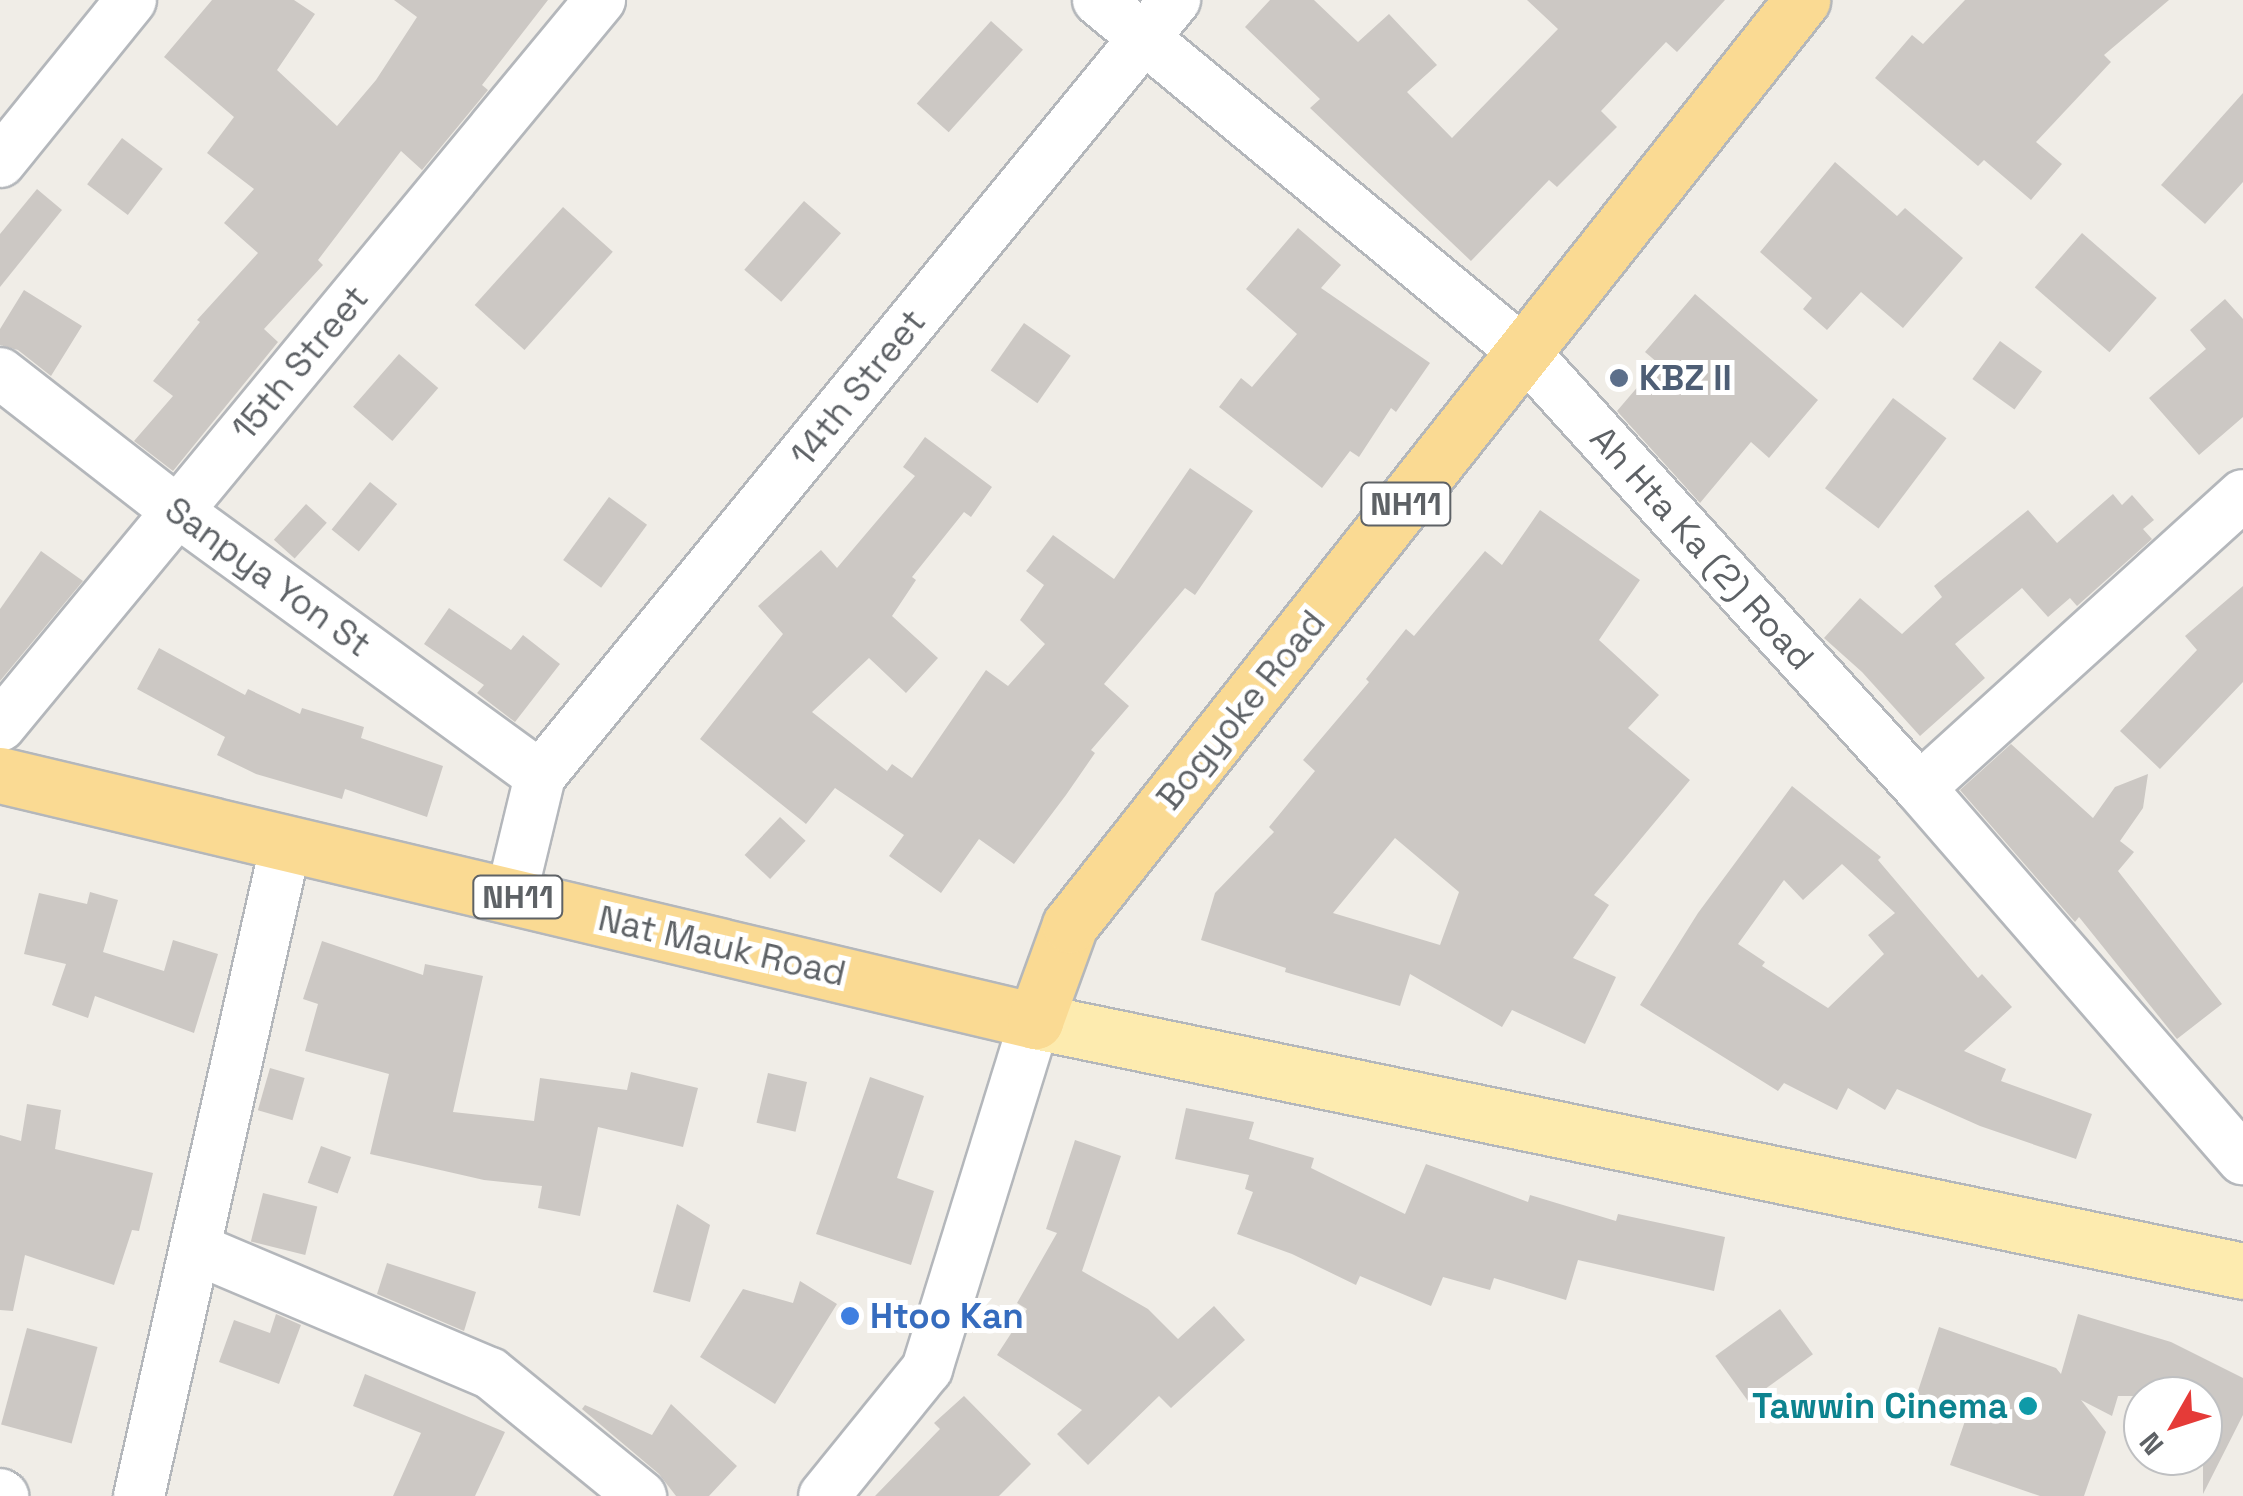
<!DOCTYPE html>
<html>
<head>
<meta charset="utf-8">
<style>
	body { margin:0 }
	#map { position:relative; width:2243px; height:1496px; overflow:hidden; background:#f0ede7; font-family:"Space Grotesk",sans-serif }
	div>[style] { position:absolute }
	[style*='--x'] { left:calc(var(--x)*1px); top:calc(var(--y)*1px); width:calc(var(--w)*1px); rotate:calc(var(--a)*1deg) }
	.building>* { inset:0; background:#ccc8c4; transform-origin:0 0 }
	.roads { filter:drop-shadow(2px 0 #b4b7bb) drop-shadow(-2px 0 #b4b7bb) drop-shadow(0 2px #b4b7bb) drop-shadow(0 -2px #b4b7bb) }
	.minor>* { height:50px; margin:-25px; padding:0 25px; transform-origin:25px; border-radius:25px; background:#fff }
	.major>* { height:55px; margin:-27.5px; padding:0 27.5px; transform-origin:27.5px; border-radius:27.5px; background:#fdebaf }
	.highway>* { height:55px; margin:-27.5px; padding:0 27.5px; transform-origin:27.5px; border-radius:27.5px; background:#fada93 }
	.dots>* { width:28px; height:28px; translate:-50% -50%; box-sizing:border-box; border:5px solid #fff; border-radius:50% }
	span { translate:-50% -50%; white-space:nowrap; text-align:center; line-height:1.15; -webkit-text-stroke:10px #fff; paint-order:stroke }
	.shield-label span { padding:2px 8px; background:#fff; border:2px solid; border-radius:8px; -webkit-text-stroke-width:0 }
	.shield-label { font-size:32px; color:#5e6266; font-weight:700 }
	.street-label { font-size:35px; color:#5e6266 }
	.service-label { font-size:35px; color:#4e5e75; font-weight:700 }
	.left { translate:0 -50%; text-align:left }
	.shop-label { font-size:35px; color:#366cbe; font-weight:700 }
	.culture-label { font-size:35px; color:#0d838f; font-weight:700 }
	.right { translate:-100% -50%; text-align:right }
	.north { position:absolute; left:2123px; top:1376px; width:100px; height:100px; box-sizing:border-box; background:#fff; border:2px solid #bfc0c2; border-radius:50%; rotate:231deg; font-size:28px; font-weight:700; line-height:40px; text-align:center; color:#5e6266 }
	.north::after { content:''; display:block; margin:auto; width:35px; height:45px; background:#e53b38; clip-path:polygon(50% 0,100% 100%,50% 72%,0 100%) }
</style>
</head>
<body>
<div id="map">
	<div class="building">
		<i style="clip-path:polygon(212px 0,294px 0,315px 14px,277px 70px,337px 126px,376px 80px,417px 17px,394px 0,548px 0,482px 85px,488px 90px,422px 170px,401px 151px,318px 260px,323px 265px,264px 329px,278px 342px,173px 471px,134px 441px,173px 396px,153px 381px,200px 322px,197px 320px,258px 253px,224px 223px,254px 189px,207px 153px,234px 117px,164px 57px)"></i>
		<i style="clip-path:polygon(1270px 0,1314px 0,1358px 42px,1389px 14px,1437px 65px,1407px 92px,1452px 138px,1558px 29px,1527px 0,1725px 0,1677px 52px,1666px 42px,1601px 111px,1617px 127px,1557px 187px,1549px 180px,1471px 261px,1310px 108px,1320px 99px,1245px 27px)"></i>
		<i style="clip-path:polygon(1965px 0,2169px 0,2104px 55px,2111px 62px,2036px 142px,2062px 164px,2031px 200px,1984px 160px,1978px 166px,1875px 78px,1912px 35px,1923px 44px)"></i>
		<i style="left:991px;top:21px;width:43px;height:111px;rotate:42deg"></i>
		<i style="clip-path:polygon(2243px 93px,2243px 182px,2205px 224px,2161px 185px)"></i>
		<i style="left:122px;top:138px;width:51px;height:58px;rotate:37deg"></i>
		<i style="clip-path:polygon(1835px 162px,1897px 216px,1905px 208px,1963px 258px,1903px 328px,1861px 292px,1827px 330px,1803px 309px,1812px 298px,1760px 252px)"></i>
		<i style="clip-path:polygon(37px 189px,62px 210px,0 287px,0 234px)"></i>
		<i style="left:804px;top:201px;width:49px;height:91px;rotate:41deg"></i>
		<i style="left:563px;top:207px;width:67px;height:132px;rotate:42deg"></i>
		<i style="clip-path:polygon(1298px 228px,1341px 265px,1321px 288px,1430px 363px,1396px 412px,1391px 408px,1359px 457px,1350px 451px,1322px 488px,1219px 407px,1241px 378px,1252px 387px,1297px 334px,1246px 289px)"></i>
		<i style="left:2082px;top:233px;width:99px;height:72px;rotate:41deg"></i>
		<i style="clip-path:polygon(24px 290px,82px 326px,51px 376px,18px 350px,0 345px,0 329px)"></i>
		<i style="clip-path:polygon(1695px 294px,1818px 400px,1769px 458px,1751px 442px,1700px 503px,1617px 411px,1658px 363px,1645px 352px)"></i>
		<i style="clip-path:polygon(2225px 299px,2243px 319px,2243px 417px,2199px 455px,2149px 398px,2206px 349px,2190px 330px)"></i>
		<i style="left:1024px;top:323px;width:57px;height:58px;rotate:35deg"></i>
		<i style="left:2000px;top:341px;width:52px;height:47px;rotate:36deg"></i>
		<i style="left:399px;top:354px;width:52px;height:70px;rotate:41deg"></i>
		<i style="left:1893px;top:398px;width:67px;height:113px;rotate:37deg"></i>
		<i style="clip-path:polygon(925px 437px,992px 487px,971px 517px,964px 512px,912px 577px,916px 580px,892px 616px,938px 658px,906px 693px,869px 658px,812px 712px,887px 771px,892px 764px,912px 778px,986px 670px,1008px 686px,1045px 644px,1020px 620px,1044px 585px,1026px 571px,1053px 535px,1114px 579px,1190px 468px,1253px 511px,1195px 595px,1185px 588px,1104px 684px,1129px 706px,1091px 750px,1095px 753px,1066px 795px,1014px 864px,979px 839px,941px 893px,889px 856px,904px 835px,835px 788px,806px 824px,700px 739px,783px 634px,758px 606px,821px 550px,837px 568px,915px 476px,903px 467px)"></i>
		<i style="left:370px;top:482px;width:35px;height:61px;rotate:39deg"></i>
		<i style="clip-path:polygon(2113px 494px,2122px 505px,2132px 495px,2154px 520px,2143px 529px,2152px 539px,2077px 606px,2070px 598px,2048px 617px,2022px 588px,1955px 644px,1985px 678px,1920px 736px,1862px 672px,1824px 638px,1860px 598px,1902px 634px,1942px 597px,1934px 586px,2028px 510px,2057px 543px)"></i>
		<i style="left:609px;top:497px;width:47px;height:78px;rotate:36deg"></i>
		<i style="left:306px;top:504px;width:28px;height:48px;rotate:42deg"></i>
		<i style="clip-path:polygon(evenodd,1540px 510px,1640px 580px,1599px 640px,1659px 695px,1628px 728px,1690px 780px,1594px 895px,1609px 905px,1573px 958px,1616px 977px,1585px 1044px,1512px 1010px,1502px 1027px,1410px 974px,1400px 1006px,1285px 972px,1286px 968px,1201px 940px,1215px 893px,1274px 832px,1269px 827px,1315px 771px,1303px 760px,1369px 682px,1366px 679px,1406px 629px,1414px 636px,1485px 551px,1502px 565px,1540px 510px,1395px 838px,1459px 892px,1440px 945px,1333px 913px,1395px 838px)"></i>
		<i style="clip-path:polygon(41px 551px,83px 581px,0 681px,0 609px)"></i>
		<i style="clip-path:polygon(2243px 586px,2243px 682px,2160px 769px,2120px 731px,2197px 650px,2185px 636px)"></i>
		<i style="clip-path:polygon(449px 608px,511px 650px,523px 635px,560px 664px,515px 722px,477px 693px,484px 685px,424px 644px)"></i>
		<i style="clip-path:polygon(159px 648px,245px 695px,248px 689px,300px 714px,302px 708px,364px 727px,361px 738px,443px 766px,427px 817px,345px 789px,342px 799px,256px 774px,217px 755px,225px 737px,137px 689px)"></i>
		<i style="clip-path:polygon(2011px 744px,2093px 818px,2115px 787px,2148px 774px,2143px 808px,2120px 841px,2134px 852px,2118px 871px,2222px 1004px,2177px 1039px,2079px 917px,2075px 922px,1960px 790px)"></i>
		<i style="clip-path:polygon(evenodd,1792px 786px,1881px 857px,1878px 860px,1978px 978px,1982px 974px,2012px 1007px,1964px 1051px,2006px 1069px,2001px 1081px,2092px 1114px,2076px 1159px,1980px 1126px,1897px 1089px,1885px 1110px,1848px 1088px,1837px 1110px,1784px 1083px,1778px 1091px,1640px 1005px,1698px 913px,1792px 786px,1842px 864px,1895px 913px,1868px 935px,1884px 954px,1828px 1008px,1762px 966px,1765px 962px,1738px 944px,1784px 880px,1803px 900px,1842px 864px)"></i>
		<i style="left:780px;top:817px;width:35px;height:52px;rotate:43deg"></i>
		<i style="clip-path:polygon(90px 892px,118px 900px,103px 952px,164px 971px,173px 940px,218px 954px,194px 1033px,95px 996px,88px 1018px,52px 1005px,66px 964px,24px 954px,39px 893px,87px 904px)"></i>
		<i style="clip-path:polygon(322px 941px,423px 975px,425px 964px,483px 976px,453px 1112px,534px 1121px,540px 1078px,627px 1090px,631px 1072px,698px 1088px,683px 1147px,598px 1127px,580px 1216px,538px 1208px,542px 1186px,484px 1180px,370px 1154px,389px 1074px,305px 1051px,318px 1004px,303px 999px)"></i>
		<i style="left:270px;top:1068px;width:36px;height:44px;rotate:16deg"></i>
		<i style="left:768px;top:1073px;width:40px;height:51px;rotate:13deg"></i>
		<i style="clip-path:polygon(870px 1077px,924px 1096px,897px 1178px,934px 1191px,911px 1265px,816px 1234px)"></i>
		<i style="clip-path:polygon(27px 1104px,61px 1110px,55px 1149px,153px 1173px,139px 1231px,132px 1230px,114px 1285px,25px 1255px,13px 1311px,0 1310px,0 1135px,21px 1141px)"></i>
		<i style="clip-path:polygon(1186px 1108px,1254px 1122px,1249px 1139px,1314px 1158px,1311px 1168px,1405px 1214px,1426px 1164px,1528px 1202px,1530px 1195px,1616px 1221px,1618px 1214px,1725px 1237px,1714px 1291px,1578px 1260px,1566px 1300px,1494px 1278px,1490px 1290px,1443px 1277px,1431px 1306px,1360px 1276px,1356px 1285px,1292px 1254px,1237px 1234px,1253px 1192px,1245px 1189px,1249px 1175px,1175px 1159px)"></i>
		<i style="clip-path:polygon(1075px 1140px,1121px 1156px,1082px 1271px,1148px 1309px,1178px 1339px,1214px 1306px,1245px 1340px,1171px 1408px,1159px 1396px,1088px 1465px,1057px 1434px,1082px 1410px,997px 1355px,1027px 1309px,1017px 1303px,1057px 1233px,1046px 1229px)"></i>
		<i style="left:321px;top:1146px;width:32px;height:39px;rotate:20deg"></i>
		<i style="left:263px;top:1193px;width:56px;height:50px;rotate:14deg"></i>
		<i style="clip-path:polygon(677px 1204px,710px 1225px,690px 1302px,653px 1292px)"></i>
		<i style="clip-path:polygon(387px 1263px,476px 1292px,464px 1331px,377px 1294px)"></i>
		<i style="clip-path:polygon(800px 1281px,837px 1304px,775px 1404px,700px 1357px,743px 1289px,793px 1303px)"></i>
		<i style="left:1780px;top:1309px;width:56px;height:80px;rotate:54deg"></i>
		<i style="clip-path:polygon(276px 1314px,301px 1325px,279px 1384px,219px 1362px,234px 1320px,270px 1333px)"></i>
		<i style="clip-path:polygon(2078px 1314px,2171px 1342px,2243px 1378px,2243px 1415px,2203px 1494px,2203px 1396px,2118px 1396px,2112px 1416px,2081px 1400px,2106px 1432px,2084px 1496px,2040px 1496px,1950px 1465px,1967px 1415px,1916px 1397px,1939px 1327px,2056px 1368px,2061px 1374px)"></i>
		<i style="left:27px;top:1328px;width:73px;height:100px;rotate:15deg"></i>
		<i style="clip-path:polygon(365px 1374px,505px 1432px,475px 1496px,393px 1496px,421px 1433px,353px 1406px)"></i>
		<i style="clip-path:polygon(964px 1396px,1031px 1464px,999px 1496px,875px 1496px,940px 1429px,934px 1423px)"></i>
		<i style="clip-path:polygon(671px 1404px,737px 1466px,709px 1496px,676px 1496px,659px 1474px,582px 1409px,585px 1405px,652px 1435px)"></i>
	</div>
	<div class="roads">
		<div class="minor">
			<i style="--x:1098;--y:0;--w:555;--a:39.59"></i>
			<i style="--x:1526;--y:354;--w:586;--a:47.77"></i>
			<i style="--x:1920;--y:788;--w:492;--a:49"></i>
			<i style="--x:0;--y:162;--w:208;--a:-51"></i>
			<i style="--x:0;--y:373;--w:224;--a:37.9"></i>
			<i style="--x:177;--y:511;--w:449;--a:36.1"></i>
			<i style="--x:0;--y:726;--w:942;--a:-50.43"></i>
			<i style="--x:1920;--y:788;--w:436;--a:-42.2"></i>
			<i style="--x:511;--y:896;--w:123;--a:-76.4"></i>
			<i style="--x:540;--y:776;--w:1003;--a:-50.71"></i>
			<i style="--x:196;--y:1249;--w:319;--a:22.9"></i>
			<i style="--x:490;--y:1373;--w:195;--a:39.2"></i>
			<i style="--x:0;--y:1494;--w:4;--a:34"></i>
			<i style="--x:139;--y:1496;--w:669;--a:-77.31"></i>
			<i style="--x:824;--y:1496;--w:164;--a:-51"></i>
			<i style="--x:927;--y:1369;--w:364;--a:-72.8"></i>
		</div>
		<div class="major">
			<i style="--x:1035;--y:1021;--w:1234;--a:11.69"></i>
		</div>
		<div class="highway">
			<i style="--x:0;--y:775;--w:1064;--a:13.37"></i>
			<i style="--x:1035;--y:1021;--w:102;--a:-70"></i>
			<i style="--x:1070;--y:925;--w:1180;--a:-51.64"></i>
		</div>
	</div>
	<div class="dots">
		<i style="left:1619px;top:378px;background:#5c6f8a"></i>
		<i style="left:850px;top:1316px;background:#3f7fe0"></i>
		<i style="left:2028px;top:1406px;background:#0f9aa8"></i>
	</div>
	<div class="shield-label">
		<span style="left:1406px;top:504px">NH11</span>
		<span style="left:518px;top:897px">NH11</span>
	</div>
	<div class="street-label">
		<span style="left:300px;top:363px;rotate:-50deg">15th Street</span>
		<span style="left:858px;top:388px;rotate:-51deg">14th Street</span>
		<span style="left:1702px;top:548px;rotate:48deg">Ah Hta Ka (2) Road</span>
		<span style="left:268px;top:577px;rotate:36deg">Sanpya Yon St</span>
		<span style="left:1241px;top:710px;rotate:-51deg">Bogyoke Road</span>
		<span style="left:722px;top:946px;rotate:13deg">Nat Mauk Road</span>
	</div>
	<div class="service-label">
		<span class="left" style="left:1639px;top:378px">KBZ II</span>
	</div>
	<div class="shop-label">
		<span class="left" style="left:870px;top:1316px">Htoo Kan</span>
	</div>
	<div class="culture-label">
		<span class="right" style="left:2008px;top:1406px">Tawwin Cinema</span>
	</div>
	<div class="north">N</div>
</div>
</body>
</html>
